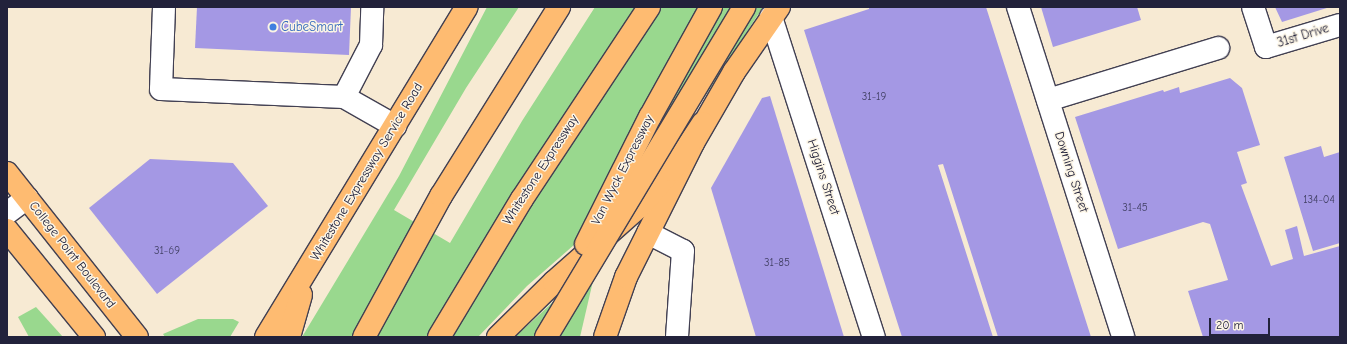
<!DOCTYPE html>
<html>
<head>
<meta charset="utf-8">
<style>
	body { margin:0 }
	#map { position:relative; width:1347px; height:344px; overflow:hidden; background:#f7ead3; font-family:"Comic Neue",sans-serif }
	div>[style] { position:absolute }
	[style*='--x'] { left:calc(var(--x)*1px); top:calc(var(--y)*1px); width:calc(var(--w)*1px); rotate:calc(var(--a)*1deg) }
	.green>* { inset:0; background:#99d88e }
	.building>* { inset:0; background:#a498e4 }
	.roads { filter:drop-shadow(1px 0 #424052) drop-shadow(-1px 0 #424052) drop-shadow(0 1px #424052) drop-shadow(0 -1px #424052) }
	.minor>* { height:22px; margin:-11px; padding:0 11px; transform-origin:11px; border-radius:11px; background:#fff }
	.major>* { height:22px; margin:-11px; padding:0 11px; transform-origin:11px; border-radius:11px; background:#febb71 }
	.highway>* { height:22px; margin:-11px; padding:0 11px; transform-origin:11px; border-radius:11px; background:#febb71 }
	.bridges { filter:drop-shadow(1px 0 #424052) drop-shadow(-1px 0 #424052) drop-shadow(0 1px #424052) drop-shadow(0 -1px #424052) }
	.highway-bridge>* { height:22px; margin:-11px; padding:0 11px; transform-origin:11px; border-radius:11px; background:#febb71 }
	.dots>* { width:11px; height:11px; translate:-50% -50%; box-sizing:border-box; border:2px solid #fcf5e5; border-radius:50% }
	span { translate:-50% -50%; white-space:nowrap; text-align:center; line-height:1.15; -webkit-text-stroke:3px #fcf5e5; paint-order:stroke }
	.number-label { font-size:11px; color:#424065 }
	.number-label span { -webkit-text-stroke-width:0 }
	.shop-label { font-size:13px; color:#366cbe }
	.left { translate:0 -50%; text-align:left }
	.street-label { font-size:13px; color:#22223b }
	.frame { position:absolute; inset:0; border:8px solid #22223b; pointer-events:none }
	.scale { position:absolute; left:1209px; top:318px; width:61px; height:18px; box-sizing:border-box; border:2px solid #22223b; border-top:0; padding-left:5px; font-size:12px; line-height:14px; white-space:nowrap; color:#22223b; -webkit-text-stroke:3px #fcf5e5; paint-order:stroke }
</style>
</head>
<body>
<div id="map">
	<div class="green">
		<i style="clip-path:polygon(487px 7px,519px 7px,466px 88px,394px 210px,450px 243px,522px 121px,595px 7px,763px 7px,661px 164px,622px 203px,527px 286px,478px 337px,302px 337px,399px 176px)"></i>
		<i style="clip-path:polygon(593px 281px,580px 337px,515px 337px,553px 302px)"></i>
		<i style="clip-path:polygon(36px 307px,63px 337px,29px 337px,18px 317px)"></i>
		<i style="clip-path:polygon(198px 319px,233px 319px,239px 322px,230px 337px,165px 337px,163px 334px)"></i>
	</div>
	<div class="building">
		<i style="clip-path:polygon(197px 7px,351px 7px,349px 55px,195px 48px)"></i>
		<i style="clip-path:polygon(869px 7px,986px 7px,1091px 337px,998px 337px,943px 164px,938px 165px,993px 337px,902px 337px,804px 30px,869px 9px)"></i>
		<i style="clip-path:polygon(1041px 7px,1137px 7px,1141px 20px,1053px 47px)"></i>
		<i style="clip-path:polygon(1275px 7px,1330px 7px,1282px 22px)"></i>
		<i style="clip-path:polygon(1230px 78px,1242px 88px,1260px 145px,1237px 152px,1247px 183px,1241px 185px,1271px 266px,1293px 259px,1285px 230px,1297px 226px,1304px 256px,1340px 246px,1340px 337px,1203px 337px,1188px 291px,1228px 280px,1210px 224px,1203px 222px,1118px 249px,1075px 117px,1163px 90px,1164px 92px,1179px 87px,1180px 93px)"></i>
		<i style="clip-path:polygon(770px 96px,844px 337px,756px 337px,711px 188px,762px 98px)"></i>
		<i style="clip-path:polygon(1321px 146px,1324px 157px,1340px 152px,1340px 243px,1313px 251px,1284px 157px)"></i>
		<i style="clip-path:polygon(150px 159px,233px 163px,268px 206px,157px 294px,89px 208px)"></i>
	</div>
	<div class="roads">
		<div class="minor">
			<i style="--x:164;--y:7;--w:82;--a:92.1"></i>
			<i style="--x:161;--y:89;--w:183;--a:2.5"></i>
			<i style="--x:344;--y:97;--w:59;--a:29.6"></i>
			<i style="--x:1018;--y:7;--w:346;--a:72.3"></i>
			<i style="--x:1253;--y:7;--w:42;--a:72"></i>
			<i style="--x:1266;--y:47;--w:77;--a:-16.6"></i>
			<i style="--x:771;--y:17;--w:336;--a:72.2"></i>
			<i style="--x:344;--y:97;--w:59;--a:-62.6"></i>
			<i style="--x:371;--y:45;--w:38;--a:-88"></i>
			<i style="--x:1048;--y:100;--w:178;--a:-17"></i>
			<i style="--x:7;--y:213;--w:25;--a:-37"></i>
			<i style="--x:648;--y:233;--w:39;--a:27"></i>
			<i style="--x:683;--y:251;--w:86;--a:94"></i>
		</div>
		<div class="major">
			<i style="--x:7;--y:173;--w:209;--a:51.6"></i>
			<i style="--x:7;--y:230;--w:138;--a:50.9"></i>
			<i style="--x:266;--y:337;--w:386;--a:-58.7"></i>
			<i style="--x:289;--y:337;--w:44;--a:-74.1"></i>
			<i style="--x:605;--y:337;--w:64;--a:-70.7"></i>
			<i style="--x:626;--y:277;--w:150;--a:-63.4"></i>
			<i style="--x:693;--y:143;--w:82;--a:-60"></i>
			<i style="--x:734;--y:72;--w:79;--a:-55.3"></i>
		</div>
		<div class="highway">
			<i style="--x:364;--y:337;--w:161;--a:-61.4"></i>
			<i style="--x:441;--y:196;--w:223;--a:-58"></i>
			<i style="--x:439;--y:337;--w:161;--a:-59"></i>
			<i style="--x:522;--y:199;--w:230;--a:-56.5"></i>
			<i style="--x:498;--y:337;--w:78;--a:-44.5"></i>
			<i style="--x:554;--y:282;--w:116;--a:-41.5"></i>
			<i style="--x:641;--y:205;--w:47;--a:-48.5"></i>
			<i style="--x:672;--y:170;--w:56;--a:-56.6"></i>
		</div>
	</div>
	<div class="bridges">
		<div class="highway-bridge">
			<i style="--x:586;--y:244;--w:142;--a:-63.3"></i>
			<i style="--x:650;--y:117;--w:126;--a:-61"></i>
			<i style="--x:546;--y:337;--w:385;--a:-59"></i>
		</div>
	</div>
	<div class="dots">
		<i style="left:273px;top:27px;background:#3f7fe0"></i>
	</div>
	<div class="number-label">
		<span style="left:874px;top:97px">31-19</span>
		<span style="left:1319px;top:200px">134-04</span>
		<span style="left:1135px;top:208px">31-45</span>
		<span style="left:167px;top:251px">31-69</span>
		<span style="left:777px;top:263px">31-85</span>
	</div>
	<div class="shop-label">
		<span class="left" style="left:281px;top:27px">CubeSmart</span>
	</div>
	<div class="street-label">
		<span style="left:1303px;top:36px;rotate:-17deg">31st Drive</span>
		<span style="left:541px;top:170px;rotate:-57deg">Whitestone Expressway</span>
		<span style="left:623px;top:170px;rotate:-63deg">Van Wyck Expressway</span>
		<span style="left:367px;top:172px;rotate:-59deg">Whitestone Expressway Service Road</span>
		<span style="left:1071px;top:172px;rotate:72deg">Downing Street</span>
		<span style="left:823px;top:177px;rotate:72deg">Higgins Street</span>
		<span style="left:72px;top:255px;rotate:52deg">College Point Boulevard</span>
	</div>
	<div class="frame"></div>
	<div class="scale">20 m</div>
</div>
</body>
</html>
